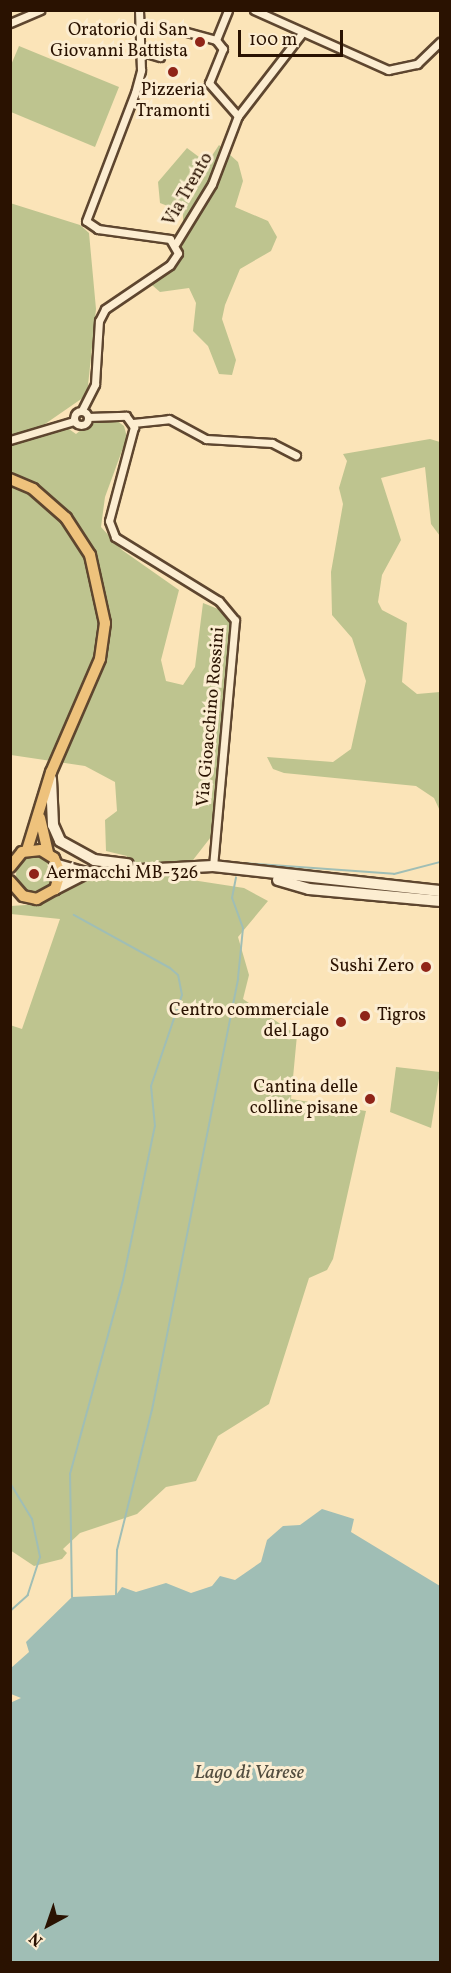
<!DOCTYPE html>
<html>
<head>
<meta charset="utf-8">
<style>
	body { margin:0 }
	#map { position:relative; width:451px; height:1973px; overflow:hidden; background:#fbe4b8; font-family:Vollkorn,serif }
	div>[style] { position:absolute }
	[style*='--x'] { left:calc(var(--x)*1px); top:calc(var(--y)*1px); width:calc(var(--w)*1px); rotate:calc(var(--a)*1deg) }
	.green>* { inset:0; background:#bec48f }
	.round { border-radius:50% }
	.water>* { inset:0; background:#a0beb5 }
	.stream>* { height:2px; margin:-1px; padding:0 1px; transform-origin:1px; border-radius:1px; background:#a0beb5 }
	.roads { filter:drop-shadow(2px 0 #5e462f) drop-shadow(-2px 0 #5e462f) drop-shadow(0 2px #5e462f) drop-shadow(0 -2px #5e462f) }
	.street>* { height:7px; margin:-3.5px; padding:0 3.5px; transform-origin:3.5px; border-radius:3.5px; background:#fcedd1 }
	.street>.ring { margin:-3.5px; padding:0; box-sizing:content-box; background:none; border:7px solid #fcedd1; border-radius:50% }
	.secondary>* { height:10px; margin:-5px; padding:0 5px; transform-origin:5px; border-radius:5px; background:#fcedd1 }
	.primary>* { height:10px; margin:-5px; padding:0 5px; transform-origin:5px; border-radius:5px; background:#eec27c }
	.dots>* { width:16px; height:16px; translate:-50% -50%; box-sizing:border-box; border:3px solid #fcedd1; border-radius:50% }
	span { translate:-50% -50%; white-space:nowrap; text-align:center; line-height:1.15; -webkit-text-stroke:6px #fcedd1; paint-order:stroke }
	.poi-label { font-size:18px; color:#2a1201 }
	.right { translate:-100% -50%; text-align:right }
	.left { translate:0 -50%; text-align:left }
	.street-label { font-size:18px; color:#2a1201 }
	.water-label { font-size:20px; color:#534e40; font-style:italic }
	.frame { position:absolute; inset:0; border:12px solid #2a1201; pointer-events:none }
	.north { position:absolute; left:18px; top:1895px; width:60px; height:60px; -webkit-text-stroke:4px #fcedd1; paint-order:stroke; rotate:220deg; font-size:16px; font-weight:700; line-height:24px; text-align:center; color:#2a1201 }
	.north::after { content:''; display:block; margin:auto; width:21px; height:27px; background:#2a1201; clip-path:polygon(50% 0,100% 100%,50% 72%,0 100%) }
	.scale { position:absolute; left:238px; top:30px; width:105px; height:27px; box-sizing:border-box; border:3px solid #2a1201; border-top:0; padding-left:8px; font-size:18px; line-height:21px; white-space:nowrap; color:#2a1201; -webkit-text-stroke:4px #fcedd1; paint-order:stroke }
</style>
</head>
<body>
<div id="map">
	<div class="green">
		<i style="clip-path:polygon(19px 46px,119px 87px,95px 147px,11px 112px,11px 65px)"></i>
		<i style="clip-path:polygon(219px 145px,238px 162px,243px 181px,235px 207px,268px 221px,277px 237px,271px 251px,240px 269px,225px 305px,222px 319px,236px 360px,232px 375px,219px 374px,208px 346px,193px 331px,196px 303px,189px 288px,160px 292px,152px 285px,178px 262px,183px 243px,183px 212px,160px 203px,158px 182px,187px 148px,207px 163px)"></i>
		<i style="clip-path:polygon(10px 203px,80px 225px,89px 233px,96px 309px,87px 395px,45px 424px,42px 435px,66px 427px,76px 434px,92px 421px,116px 420px,124px 426px,127px 437px,105px 497px,101px 527px,122px 550px,179px 590px,161px 660px,166px 681px,183px 685px,195px 667px,203px 603px,223px 611px,234px 625px,214px 833px,179px 878px,244px 888px,268px 901px,238px 937px,249px 975px,243px 999px,297px 1035px,291px 1099px,366px 1111px,333px 1259px,327px 1270px,309px 1278px,269px 1404px,218px 1436px,196px 1481px,166px 1487px,137px 1514px,80px 1533px,63px 1549px,67px 1553px,62px 1559px,34px 1566px,10px 1550px,10px 1025px,22px 1029px,60px 919px,11px 914px,11px 906px,40px 904px,86px 881px,127px 874px,127px 856px,106px 851px,105px 820px,117px 811px,115px 782px,85px 766px,11px 755px)"></i>
		<i style="clip-path:polygon(430px 439px,440px 442px,440px 536px,431px 524px,425px 467px,381px 478px,401px 540px,382px 575px,378px 602px,382px 610px,407px 623px,402px 682px,417px 694px,440px 692px,440px 811px,434px 798px,416px 786px,284px 773px,273px 769px,267px 757px,333px 762px,351px 749px,366px 681px,352px 638px,332px 615px,331px 572px,343px 504px,339px 488px,347px 461px,343px 454px)"></i>
		<i class="round" style="left:16px;top:855px;width:38px;height:38px"></i>
		<i style="clip-path:polygon(396px 1067px,440px 1072px,431px 1128px,390px 1112px)"></i>
	</div>
	<div class="water">
		<i style="clip-path:polygon(322px 1509px,354px 1519px,351px 1532px,440px 1586px,440px 1962px,11px 1962px,10px 1703px,21px 1698px,11px 1694px,11px 1668px,29px 1652px,26px 1642px,72px 1597px,116px 1595px,122px 1587px,136px 1592px,166px 1583px,191px 1593px,212px 1586px,220px 1576px,235px 1580px,261px 1562px,267px 1540px,283px 1526px,300px 1525px)"></i>
	</div>
	<div class="stream">
		<i style="--x:242;--y:863;--w:152;--a:4.1"></i>
		<i style="--x:394;--y:874;--w:48;--a:-14.6"></i>
		<i style="--x:10;--y:1483;--w:42;--a:58.6"></i>
		<i style="--x:32;--y:1519;--w:39;--a:78"></i>
		<i style="--x:40;--y:1557;--w:40;--a:108"></i>
		<i style="--x:28;--y:1595;--w:24;--a:138"></i>
		<i style="--x:116;--y:1595;--w:45;--a:-88.7"></i>
		<i style="--x:117;--y:1550;--w:144;--a:-76"></i>
		<i style="--x:152;--y:1410;--w:440;--a:-78.7"></i>
		<i style="--x:238;--y:978;--w:50;--a:-84.3"></i>
		<i style="--x:243;--y:928;--w:32;--a:-110"></i>
		<i style="--x:232;--y:898;--w:21;--a:-79"></i>
		<i style="--x:72;--y:1597;--w:123;--a:-90.9"></i>
		<i style="--x:70;--y:1474;--w:201;--a:-74.7"></i>
		<i style="--x:123;--y:1280;--w:157;--a:-78.3"></i>
		<i style="--x:155;--y:1126;--w:40;--a:-95.7"></i>
		<i style="--x:151;--y:1086;--w:96;--a:-71.2"></i>
		<i style="--x:182;--y:995;--w:20;--a:-101"></i>
		<i style="--x:178;--y:975;--w:11;--a:-139"></i>
		<i style="--x:170;--y:968;--w:110;--a:-151.1"></i>
	</div>
	<div class="roads">
		<div class="street">
			<i style="--x:254;--y:10;--w:147;--a:24.1"></i>
			<i style="--x:388;--y:70;--w:30;--a:-12"></i>
			<i style="--x:417;--y:64;--w:32;--a:-44"></i>
			<i style="--x:10;--y:23;--w:33;--a:-23"></i>
			<i style="--x:176;--y:29;--w:41;--a:15.4"></i>
			<i style="--x:139;--y:51;--w:22;--a:16"></i>
			<i style="--x:238;--y:116;--w:106;--a:-52.3"></i>
			<i style="--x:176;--y:243;--w:69;--a:-58.6"></i>
			<i style="--x:212;--y:184;--w:73;--a:-69.1"></i>
			<i style="--x:238;--y:116;--w:44;--a:-131.3"></i>
			<i style="--x:209;--y:83;--w:37;--a:-68"></i>
			<i style="--x:223;--y:49;--w:11;--a:-128"></i>
			<i style="--x:216;--y:40;--w:32;--a:-68"></i>
			<i style="--x:82;--y:410;--w:29;--a:-63"></i>
			<i style="--x:95;--y:384;--w:63;--a:-86.4"></i>
			<i style="--x:99;--y:321;--w:13;--a:-63"></i>
			<i style="--x:105;--y:309;--w:78;--a:-34.1"></i>
			<i style="--x:170;--y:265;--w:14;--a:-56"></i>
			<i style="--x:178;--y:253;--w:16;--a:-120"></i>
			<i style="--x:170;--y:239;--w:73;--a:-172.1"></i>
			<i style="--x:98;--y:229;--w:14;--a:-146"></i>
			<i style="--x:86;--y:221;--w:137;--a:-69.1"></i>
			<i style="--x:135;--y:93;--w:24;--a:-75"></i>
			<i style="--x:141;--y:70;--w:60;--a:-91.9"></i>
			<i class="ring" style="left:74px;top:411px;width:7px;height:7px"></i>
			<i style="--x:88;--y:417;--w:38;--a:-2"></i>
			<i style="--x:126;--y:416;--w:14;--a:54"></i>
			<i style="--x:134;--y:427;--w:97;--a:104.9"></i>
			<i style="--x:109;--y:521;--w:17;--a:69"></i>
			<i style="--x:115;--y:537;--w:122;--a:31.6"></i>
			<i style="--x:219;--y:601;--w:25;--a:50"></i>
			<i style="--x:235;--y:620;--w:247;--a:95.1"></i>
			<i style="--x:133;--y:423;--w:36;--a:-6"></i>
			<i style="--x:169;--y:419;--w:42;--a:28.4"></i>
			<i style="--x:206;--y:439;--w:66;--a:3.5"></i>
			<i style="--x:272;--y:443;--w:27;--a:27"></i>
			<i style="--x:10;--y:440;--w:67;--a:-16.5"></i>
		</div>
		<div class="secondary">
			<i style="--x:51;--y:779;--w:46;--a:87.5"></i>
			<i style="--x:53;--y:825;--w:17;--a:66"></i>
			<i style="--x:60;--y:841;--w:39;--a:29"></i>
			<i style="--x:94;--y:860;--w:34;--a:7"></i>
			<i style="--x:58;--y:865;--w:29;--a:16"></i>
			<i style="--x:278;--y:880;--w:32;--a:16"></i>
			<i style="--x:309;--y:889;--w:132;--a:5.2"></i>
			<i style="--x:55;--y:889;--w:35;--a:-27"></i>
			<i style="--x:86;--y:873;--w:127;--a:-3.2"></i>
			<i style="--x:213;--y:866;--w:228;--a:6.3"></i>
		</div>
		<div class="primary">
			<i style="--x:10;--y:479;--w:25;--a:23"></i>
			<i style="--x:33;--y:489;--w:44;--a:41.3"></i>
			<i style="--x:66;--y:518;--w:44;--a:57"></i>
			<i style="--x:90;--y:555;--w:70;--a:77.6"></i>
			<i style="--x:105;--y:623;--w:36;--a:98"></i>
			<i style="--x:100;--y:659;--w:123;--a:113.4"></i>
			<i style="--x:51;--y:772;--w:82;--a:107.1"></i>
			<i style="--x:40;--y:818;--w:35;--a:77"></i>
			<i style="--x:10;--y:867;--w:19;--a:-51"></i>
			<i style="--x:22;--y:852;--w:19;--a:-6"></i>
			<i style="--x:41;--y:850;--w:15;--a:32"></i>
			<i style="--x:54;--y:858;--w:16;--a:68"></i>
			<i style="--x:60;--y:873;--w:17;--a:107"></i>
			<i style="--x:55;--y:889;--w:21;--a:151"></i>
			<i style="--x:37;--y:899;--w:14;--a:-168"></i>
			<i style="--x:23;--y:896;--w:20;--a:-131"></i>
		</div>
	</div>
	<div class="dots">
		<i style="left:200px;top:42px;background:#8f2418"></i>
		<i style="left:173px;top:72px;background:#8f2418"></i>
		<i style="left:34px;top:874px;background:#8f2418"></i>
		<i style="left:426px;top:967px;background:#8f2418"></i>
		<i style="left:365px;top:1016px;background:#8f2418"></i>
		<i style="left:341px;top:1022px;background:#8f2418"></i>
		<i style="left:370px;top:1099px;background:#8f2418"></i>
	</div>
	<div class="poi-label">
		<span class="right" style="left:188px;top:42px">Oratorio di San<br>Giovanni Battista</span>
		<span style="left:173px;top:102px">Pizzeria<br>Tramonti</span>
		<span class="left" style="left:46px;top:874px">Aermacchi MB-326</span>
		<span class="right" style="left:414px;top:967px">Sushi Zero</span>
		<span class="right" style="left:329px;top:1022px">Centro commerciale<br>del Lago</span>
		<span class="left" style="left:377px;top:1016px">Tigros</span>
		<span class="right" style="left:358px;top:1099px">Cantina delle<br>colline pisane</span>
	</div>
	<div class="street-label">
		<span style="left:189px;top:190px;rotate:-60deg">Via Trento</span>
		<span style="left:212px;top:717px;rotate:-85deg">Via Gioacchino Rossini</span>
	</div>
	<div class="water-label">
		<span style="left:249px;top:1773px">Lago di Varese</span>
	</div>
	<div class="frame"></div>
	<div class="north">N</div>
	<div class="scale">100 m</div>
</div>
</body>
</html>
